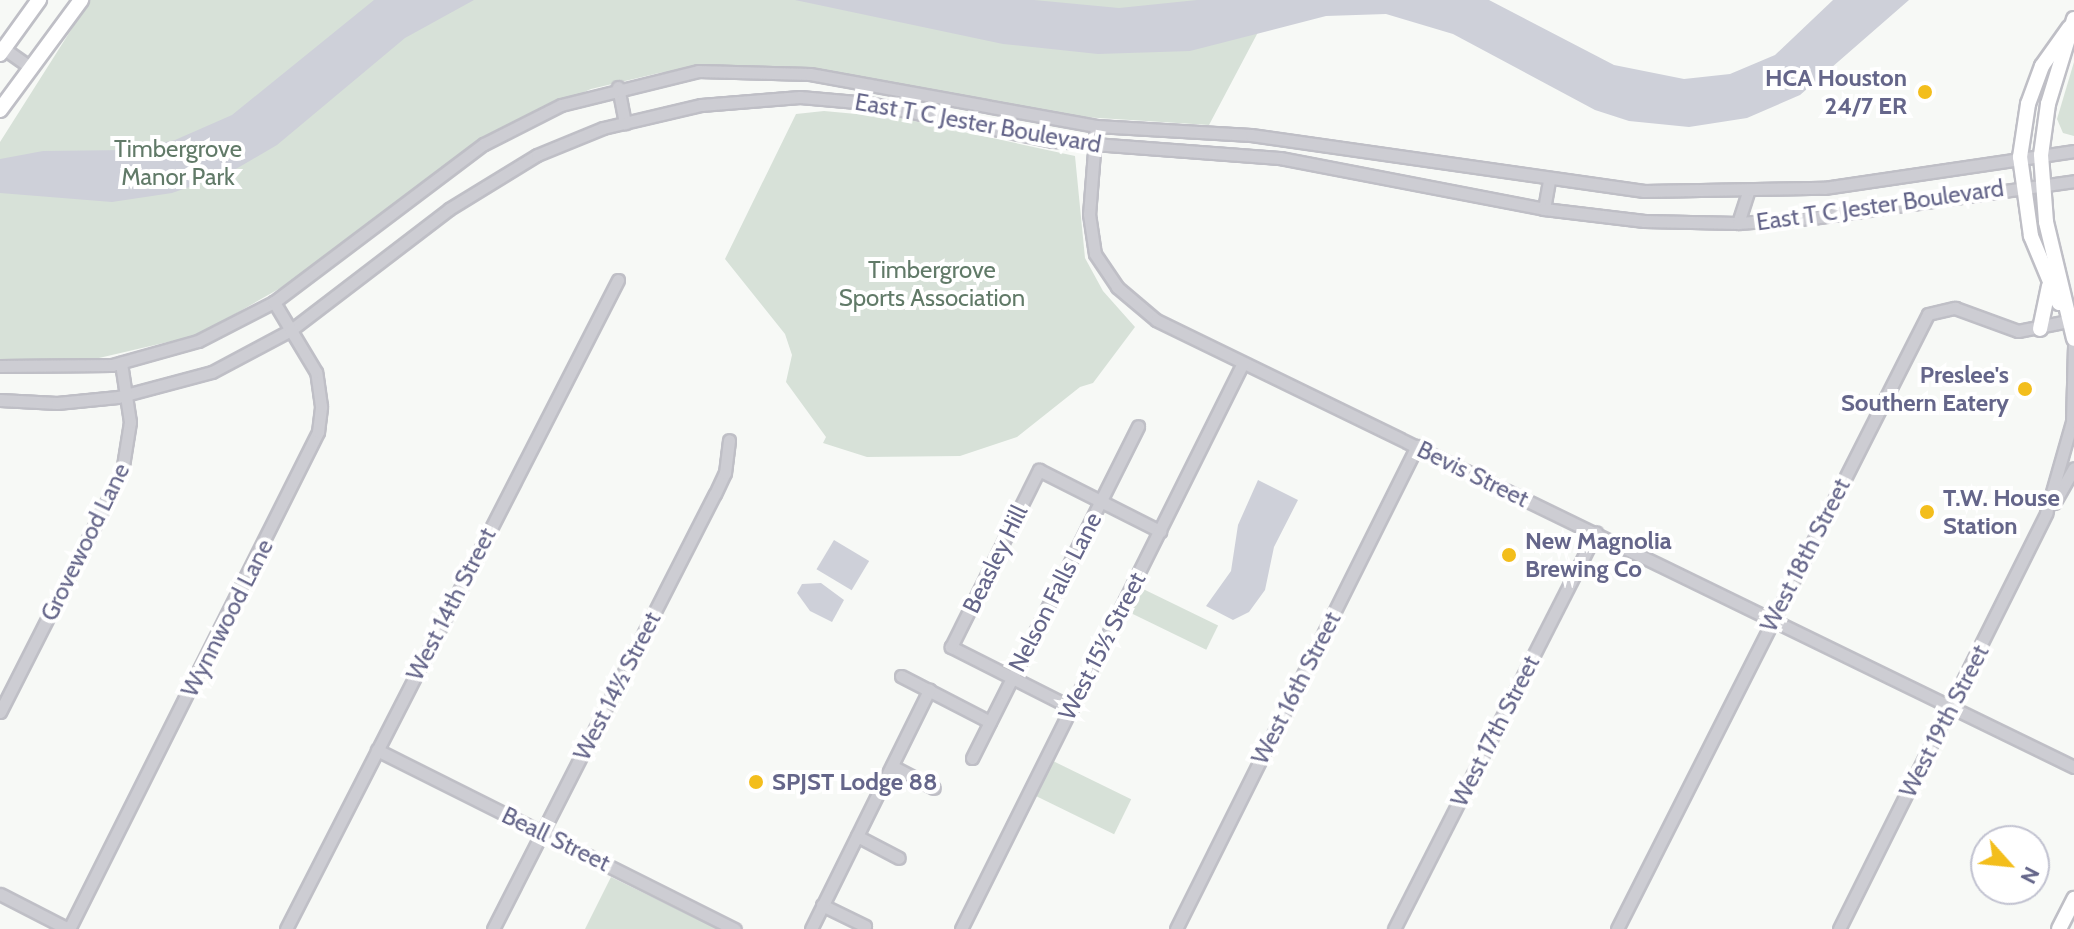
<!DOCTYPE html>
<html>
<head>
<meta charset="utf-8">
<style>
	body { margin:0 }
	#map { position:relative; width:2074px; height:929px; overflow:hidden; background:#f7f9f6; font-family:Cabin,sans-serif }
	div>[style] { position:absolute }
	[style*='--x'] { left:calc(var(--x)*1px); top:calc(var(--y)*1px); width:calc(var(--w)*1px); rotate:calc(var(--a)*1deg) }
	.green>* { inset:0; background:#d7e1d8; transform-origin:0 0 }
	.water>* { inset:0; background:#ced0d9; transform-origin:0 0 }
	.roads { filter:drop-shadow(2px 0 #bfbfc6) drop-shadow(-2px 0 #bfbfc6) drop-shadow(0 2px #bfbfc6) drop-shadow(0 -2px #bfbfc6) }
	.minor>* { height:11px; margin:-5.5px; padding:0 5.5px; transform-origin:5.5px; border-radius:5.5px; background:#cdcdd3 }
	.major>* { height:14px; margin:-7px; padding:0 7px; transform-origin:7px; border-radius:7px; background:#fff }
	.dots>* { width:22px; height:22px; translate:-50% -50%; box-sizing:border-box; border:4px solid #fff; border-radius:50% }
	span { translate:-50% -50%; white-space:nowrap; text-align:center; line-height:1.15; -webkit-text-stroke:8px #fff; paint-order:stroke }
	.poi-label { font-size:24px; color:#65668a; font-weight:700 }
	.right { translate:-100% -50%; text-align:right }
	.left { translate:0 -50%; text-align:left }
	.street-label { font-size:24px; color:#65668a }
	.park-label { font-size:24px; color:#617a68 }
	.north { position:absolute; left:1970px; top:825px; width:80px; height:80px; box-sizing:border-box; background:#fff; border:2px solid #c1c2d0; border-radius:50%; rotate:117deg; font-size:22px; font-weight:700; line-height:32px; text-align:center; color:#65668a }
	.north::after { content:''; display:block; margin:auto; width:28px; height:36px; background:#f3be1c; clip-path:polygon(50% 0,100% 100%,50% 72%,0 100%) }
</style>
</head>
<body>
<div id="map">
	<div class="green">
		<i style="clip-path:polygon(90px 0,1275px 0,1209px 125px,1067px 116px,797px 67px,724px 65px,659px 73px,591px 89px,495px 132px,291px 282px,198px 335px,86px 361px,0 360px,0 142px)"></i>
		<i style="clip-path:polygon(2074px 62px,2074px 136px,2063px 133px,2057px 119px)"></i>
		<i style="clip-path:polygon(824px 111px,900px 118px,1075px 156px,1085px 258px,1103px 291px,1135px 327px,1093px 383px,1080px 387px,1017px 437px,960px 456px,867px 457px,823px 443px,826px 437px,786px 382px,792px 355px,785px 334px,725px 259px,796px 114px)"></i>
		<i style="left:1139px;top:587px;width:88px;height:27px;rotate:26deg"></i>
		<i style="left:1053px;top:761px;width:87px;height:39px;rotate:26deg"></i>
		<i style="clip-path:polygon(611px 877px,718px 929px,585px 929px)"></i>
	</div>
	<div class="water">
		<i style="clip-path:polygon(374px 0,474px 0,405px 38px,277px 145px,229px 173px,172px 193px,112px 202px,0 193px,0 159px,43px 151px,128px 150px,175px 140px,232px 115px)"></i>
		<i style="clip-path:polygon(795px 0,1034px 0,1119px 8px,1197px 0,1489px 0,1614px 65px,1684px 79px,1730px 74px,1775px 55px,1833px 0,1909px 0,1800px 95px,1747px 118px,1689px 127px,1629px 121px,1595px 110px,1453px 34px,1386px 14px,1326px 16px,1190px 51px,1098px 54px,1003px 44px)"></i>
		<i style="clip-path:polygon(1258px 480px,1298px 500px,1274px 547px,1265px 590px,1249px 612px,1233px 620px,1206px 606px,1231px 571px,1238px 525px)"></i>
		<i style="left:834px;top:540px;width:41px;height:34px;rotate:31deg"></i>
		<i style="clip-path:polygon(821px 583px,844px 600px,832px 622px,810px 611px,797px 593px,802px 584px)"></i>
	</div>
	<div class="roads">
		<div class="minor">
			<i style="--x:0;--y:46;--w:37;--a:35"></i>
			<i style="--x:618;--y:87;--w:37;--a:79"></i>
			<i style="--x:1096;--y:126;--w:88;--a:94.5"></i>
			<i style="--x:1089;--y:214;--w:40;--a:81.5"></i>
			<i style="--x:1095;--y:254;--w:40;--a:56"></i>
			<i style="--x:1117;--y:287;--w:51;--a:40.2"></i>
			<i style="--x:1156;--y:320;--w:1021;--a:25.96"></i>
			<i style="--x:1544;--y:209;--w:28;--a:-80"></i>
			<i style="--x:1738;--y:223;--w:33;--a:-72"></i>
			<i style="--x:0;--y:366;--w:112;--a:-0.5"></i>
			<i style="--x:112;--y:365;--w:89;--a:-15.6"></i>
			<i style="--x:198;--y:341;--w:85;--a:-27.2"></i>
			<i style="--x:274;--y:302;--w:263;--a:-37"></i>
			<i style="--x:484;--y:144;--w:86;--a:-26.9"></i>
			<i style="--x:561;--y:105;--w:141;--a:-13.9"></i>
			<i style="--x:698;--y:71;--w:112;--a:1.5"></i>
			<i style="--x:810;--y:74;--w:291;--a:10.3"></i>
			<i style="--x:1096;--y:126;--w:155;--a:3.3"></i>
			<i style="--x:1251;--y:135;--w:397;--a:8.1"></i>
			<i style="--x:1644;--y:191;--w:180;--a:-1"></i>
			<i style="--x:1824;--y:188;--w:253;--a:-8.4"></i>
			<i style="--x:0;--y:400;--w:57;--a:3"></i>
			<i style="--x:57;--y:403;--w:61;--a:-5.6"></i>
			<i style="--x:118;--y:397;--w:97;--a:-14.9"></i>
			<i style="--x:212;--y:372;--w:89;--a:-28"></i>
			<i style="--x:291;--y:330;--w:199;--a:-37.4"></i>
			<i style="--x:449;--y:209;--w:103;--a:-31.5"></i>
			<i style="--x:537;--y:155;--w:71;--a:-22.2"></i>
			<i style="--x:603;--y:128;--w:101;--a:-13.2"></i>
			<i style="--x:701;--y:105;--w:99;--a:-4.6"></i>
			<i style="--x:800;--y:97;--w:68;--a:5"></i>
			<i style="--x:868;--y:103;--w:189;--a:11.6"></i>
			<i style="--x:1053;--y:141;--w:228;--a:4.3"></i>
			<i style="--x:1280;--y:158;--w:269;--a:10.9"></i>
			<i style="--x:1544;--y:209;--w:101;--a:6.8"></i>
			<i style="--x:1644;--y:221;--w:94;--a:1.2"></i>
			<i style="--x:1738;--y:223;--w:74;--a:-3.9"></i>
			<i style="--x:1812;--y:218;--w:265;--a:-8"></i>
			<i style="--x:2054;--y:503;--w:40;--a:-60.3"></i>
			<i style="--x:901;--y:676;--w:100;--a:27.3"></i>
			<i style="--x:1072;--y:708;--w:136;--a:-153.2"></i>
			<i style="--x:951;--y:647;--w:198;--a:-63.6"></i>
			<i style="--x:1039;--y:470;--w:136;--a:26.8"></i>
			<i style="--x:0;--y:712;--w:269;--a:-63.1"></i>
			<i style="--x:122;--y:472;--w:51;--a:-80.9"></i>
			<i style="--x:130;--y:422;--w:60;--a:-98.7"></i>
			<i style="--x:377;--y:750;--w:400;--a:26.6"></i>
			<i style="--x:972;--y:758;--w:371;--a:-63.4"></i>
			<i style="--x:892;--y:766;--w:47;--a:27.6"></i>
			<i style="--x:857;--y:836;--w:47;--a:27.6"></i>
			<i style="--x:0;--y:894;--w:76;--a:27.2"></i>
			<i style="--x:822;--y:905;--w:48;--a:26"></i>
			<i style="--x:69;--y:929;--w:556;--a:-63.39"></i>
			<i style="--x:318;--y:432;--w:26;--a:-83"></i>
			<i style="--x:321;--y:406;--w:34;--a:-98"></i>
			<i style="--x:316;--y:372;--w:82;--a:-121"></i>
			<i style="--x:286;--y:929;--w:729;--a:-62.91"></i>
			<i style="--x:493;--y:929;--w:488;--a:-63"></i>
			<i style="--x:715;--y:494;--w:23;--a:-65"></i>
			<i style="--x:725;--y:473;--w:33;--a:-83"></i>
			<i style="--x:811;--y:929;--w:267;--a:-63.7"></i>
			<i style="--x:961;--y:929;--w:632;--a:-63.52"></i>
			<i style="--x:1176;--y:929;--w:540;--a:-63.48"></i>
			<i style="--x:1394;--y:929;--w:445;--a:-63"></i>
			<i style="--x:1617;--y:929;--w:689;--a:-63.17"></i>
			<i style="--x:1928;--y:314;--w:28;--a:-13"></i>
			<i style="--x:1955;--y:308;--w:67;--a:20.1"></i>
			<i style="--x:2018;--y:331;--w:51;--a:-11.3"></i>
			<i style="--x:1839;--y:929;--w:465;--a:-63.5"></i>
			<i style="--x:2046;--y:513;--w:95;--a:-74.1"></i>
			<i style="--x:2072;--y:422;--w:78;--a:-88.5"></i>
		</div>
		<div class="major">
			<i style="--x:2074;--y:19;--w:89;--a:107"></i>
			<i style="--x:2048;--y:104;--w:51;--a:97.8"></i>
			<i style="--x:2041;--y:155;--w:67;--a:85.7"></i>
			<i style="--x:2046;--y:222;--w:120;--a:76.5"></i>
			<i style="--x:0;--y:54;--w:67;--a:-54.2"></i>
			<i style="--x:0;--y:110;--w:137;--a:-53.6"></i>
			<i style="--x:2059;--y:303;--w:73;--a:-112.7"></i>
			<i style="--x:2031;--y:236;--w:80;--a:-97.9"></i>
			<i style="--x:2020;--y:157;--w:54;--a:-81.4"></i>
			<i style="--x:2028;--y:104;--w:40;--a:-69.8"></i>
			<i style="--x:2042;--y:66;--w:47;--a:-54.6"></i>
			<i style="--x:2040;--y:329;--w:44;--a:-78.2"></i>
			<i style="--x:2059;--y:929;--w:34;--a:-63"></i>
		</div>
	</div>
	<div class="dots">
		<i style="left:1925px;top:92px;background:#f3be1c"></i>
		<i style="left:2025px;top:389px;background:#f3be1c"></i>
		<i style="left:1927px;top:512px;background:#f3be1c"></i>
		<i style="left:1509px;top:555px;background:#f3be1c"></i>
		<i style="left:756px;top:782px;background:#f3be1c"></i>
	</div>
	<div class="poi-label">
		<span class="right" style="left:1907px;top:92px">HCA Houston<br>24/7 ER</span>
		<span class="right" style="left:2009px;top:389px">Preslee's<br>Southern Eatery</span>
		<span class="left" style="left:1943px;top:512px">T.W. House<br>Station</span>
		<span class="left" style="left:1525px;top:555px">New Magnolia<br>Brewing Co</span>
		<span class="left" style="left:772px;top:782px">SPJST Lodge 88</span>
	</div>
	<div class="street-label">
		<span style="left:978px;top:123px;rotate:10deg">East T C Jester Boulevard</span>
		<span style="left:1880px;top:205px;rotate:-8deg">East T C Jester Boulevard</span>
		<span style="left:1473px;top:474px;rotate:26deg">Bevis Street</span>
		<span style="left:85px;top:542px;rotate:-64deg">Grovewood Lane</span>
		<span style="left:1805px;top:555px;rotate:-63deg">West 18th Street</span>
		<span style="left:995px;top:559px;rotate:-64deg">Beasley Hill</span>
		<span style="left:1055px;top:592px;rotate:-63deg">Nelson Falls Lane</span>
		<span style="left:451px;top:604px;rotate:-63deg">West 14th Street</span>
		<span style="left:227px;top:618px;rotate:-63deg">Wynnwood Lane</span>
		<span style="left:1102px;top:646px;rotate:-63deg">West 15½ Street</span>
		<span style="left:617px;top:686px;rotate:-63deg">West 14½ Street</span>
		<span style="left:1296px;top:688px;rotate:-63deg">West 16th Street</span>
		<span style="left:1944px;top:721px;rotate:-63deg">West 19th Street</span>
		<span style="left:1495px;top:731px;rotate:-63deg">West 17th Street</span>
		<span style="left:556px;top:839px;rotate:26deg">Beall Street</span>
	</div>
	<div class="park-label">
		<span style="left:178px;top:163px">Timbergrove<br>Manor Park</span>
		<span style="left:932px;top:284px">Timbergrove<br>Sports Association</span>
	</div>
	<div class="north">N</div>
</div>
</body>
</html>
